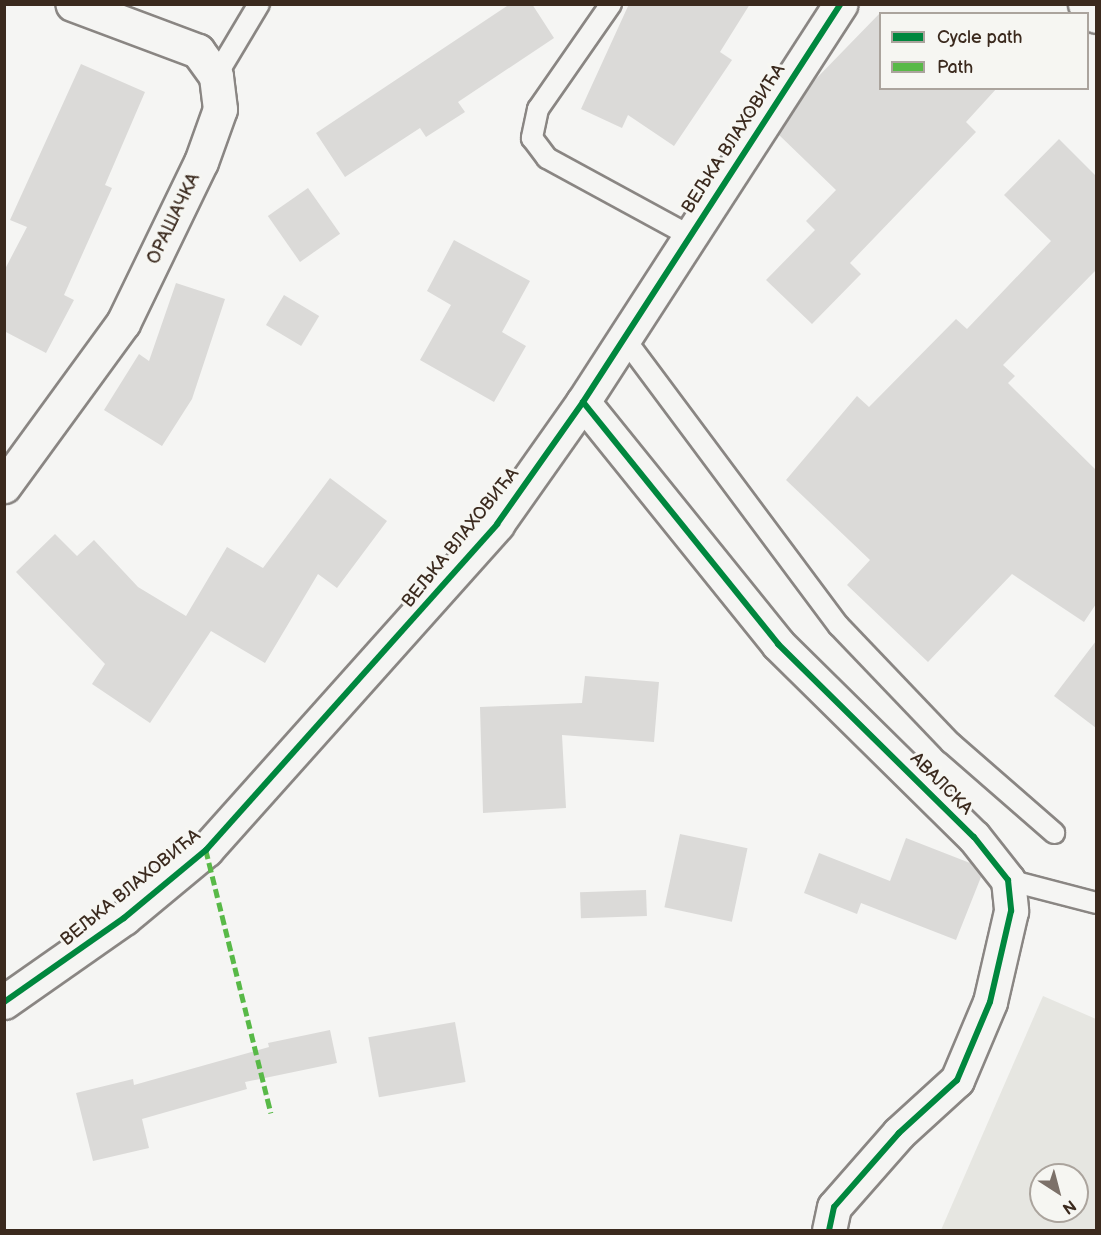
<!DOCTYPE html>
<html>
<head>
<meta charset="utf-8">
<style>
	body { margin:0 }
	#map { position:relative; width:1101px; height:1235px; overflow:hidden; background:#f5f5f3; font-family:"Balsamiq Sans",sans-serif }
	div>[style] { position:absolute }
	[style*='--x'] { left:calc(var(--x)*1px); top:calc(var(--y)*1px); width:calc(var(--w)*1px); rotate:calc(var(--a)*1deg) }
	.green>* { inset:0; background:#e6e6e1 }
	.building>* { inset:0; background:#dbdad8; transform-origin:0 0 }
	.roads { filter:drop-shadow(2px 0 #8a8683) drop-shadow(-2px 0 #8a8683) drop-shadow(0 2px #8a8683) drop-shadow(0 -2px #8a8683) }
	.service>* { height:20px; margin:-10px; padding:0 10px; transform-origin:10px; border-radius:10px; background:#f5f5f3 }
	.minor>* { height:33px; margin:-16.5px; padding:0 16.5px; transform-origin:16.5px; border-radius:16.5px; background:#f5f5f3 }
	.tertiary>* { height:33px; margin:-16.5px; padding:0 16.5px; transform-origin:16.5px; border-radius:16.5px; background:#f5f5f3 }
	.quiet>* { height:4.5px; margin-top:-2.25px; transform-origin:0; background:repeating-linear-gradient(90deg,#58b947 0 9px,transparent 0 13.5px) }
	.cycleway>* { height:6px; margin:-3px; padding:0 3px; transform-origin:3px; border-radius:3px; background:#00873e }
	span { translate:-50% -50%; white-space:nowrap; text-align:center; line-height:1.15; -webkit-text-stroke:6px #f6f6f2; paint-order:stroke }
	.street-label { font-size:18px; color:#3b2a1e }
	.frame { position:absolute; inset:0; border:6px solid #3b2a1e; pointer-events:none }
	.legend { position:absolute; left:879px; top:12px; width:210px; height:78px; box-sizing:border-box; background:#f6f6f2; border:2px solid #aba49d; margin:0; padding:8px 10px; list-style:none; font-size:18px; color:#3b2a1e }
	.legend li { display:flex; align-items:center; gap:12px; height:30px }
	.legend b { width:30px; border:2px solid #aba49d }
	.north { position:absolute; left:1029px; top:1163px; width:60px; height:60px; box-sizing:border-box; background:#f6f6f2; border:2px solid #aba49d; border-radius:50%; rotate:144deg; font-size:16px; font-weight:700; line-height:24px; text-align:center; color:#3b2a1e }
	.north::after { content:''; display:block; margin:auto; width:21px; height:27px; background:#7c7169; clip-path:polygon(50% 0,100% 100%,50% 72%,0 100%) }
</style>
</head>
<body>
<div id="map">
	<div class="green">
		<i style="clip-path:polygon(evenodd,1043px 996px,1096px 1019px,1096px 1230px,941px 1230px,1043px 996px,1041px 1175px,1077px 1175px,1077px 1211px,1041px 1211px,1041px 1175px)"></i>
	</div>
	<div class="building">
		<i style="clip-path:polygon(510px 4px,532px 4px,554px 38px,458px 102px,465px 112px,426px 137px,420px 128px,345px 177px,316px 133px)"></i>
		<i style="clip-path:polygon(629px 4px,750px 4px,720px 52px,732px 60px,674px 146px,628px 115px,622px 128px,581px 109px)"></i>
		<i style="clip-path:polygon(880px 13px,880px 88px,997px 88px,966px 122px,976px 132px,850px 263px,861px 274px,812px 324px,766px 280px,815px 230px,806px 221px,836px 190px,778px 134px,810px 85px)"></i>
		<i style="clip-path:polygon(81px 64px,145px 92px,105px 185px,112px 188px,64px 295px,74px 300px,46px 353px,4px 331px,4px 271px,27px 227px,10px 220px)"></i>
		<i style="clip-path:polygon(1059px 139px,1096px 176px,1096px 270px,1003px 365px,1015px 376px,1008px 383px,1096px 470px,1096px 604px,1084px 622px,1012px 574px,928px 662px,847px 585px,870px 560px,786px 480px,857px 396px,869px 407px,956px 319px,967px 329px,1051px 241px,1004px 195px)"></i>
		<i style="left:308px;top:188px;width:56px;height:49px;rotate:55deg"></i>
		<i style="clip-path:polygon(454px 240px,530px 281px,502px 332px,526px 346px,494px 402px,420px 360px,451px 305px,427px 291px)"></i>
		<i style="clip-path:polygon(176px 283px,225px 299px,192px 399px,162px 446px,104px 410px,139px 354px,149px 361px)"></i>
		<i style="left:284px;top:295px;width:41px;height:35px;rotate:31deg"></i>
		<i style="clip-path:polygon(330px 478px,387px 521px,337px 588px,318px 574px,265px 663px,211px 631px,150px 723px,92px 684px,105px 664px,16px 572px,55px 534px,77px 556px,94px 540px,138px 587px,186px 616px,227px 547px,263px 568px)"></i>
		<i style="clip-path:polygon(1096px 641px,1096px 728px,1054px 696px)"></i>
		<i style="clip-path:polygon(585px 676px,659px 682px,654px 742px,562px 735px,566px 808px,483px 813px,480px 707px,582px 703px)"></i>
		<i style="left:680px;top:834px;width:69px;height:75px;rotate:12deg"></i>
		<i style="clip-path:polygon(906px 838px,970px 863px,981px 877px,956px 940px,861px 903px,857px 914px,804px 893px,819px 853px,890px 881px)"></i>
		<i style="left:646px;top:890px;width:26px;height:66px;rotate:88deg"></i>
		<i style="left:455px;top:1022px;width:61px;height:88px;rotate:80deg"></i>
		<i style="clip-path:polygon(330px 1030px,337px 1063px,245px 1082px,247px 1089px,142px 1119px,149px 1148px,93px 1161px,76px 1093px,133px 1079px,134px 1085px,269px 1047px,268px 1043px)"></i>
	</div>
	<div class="roads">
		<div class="service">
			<i style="--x:611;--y:4;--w:128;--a:124.8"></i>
			<i style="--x:538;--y:109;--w:30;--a:102"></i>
			<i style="--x:532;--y:138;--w:25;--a:53"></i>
			<i style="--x:547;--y:158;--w:163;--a:28.6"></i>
			<i style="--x:216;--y:76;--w:84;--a:-59.2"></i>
			<i style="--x:624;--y:338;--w:359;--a:53.3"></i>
			<i style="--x:839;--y:626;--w:162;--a:46.3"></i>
			<i style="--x:951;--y:743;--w:137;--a:41.1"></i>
			<i style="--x:1008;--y:880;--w:91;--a:14.6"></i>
		</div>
		<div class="minor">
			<i style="--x:583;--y:402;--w:311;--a:51.1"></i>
			<i style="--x:778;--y:644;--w:275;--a:44.6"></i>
			<i style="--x:974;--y:837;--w:55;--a:51.7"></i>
			<i style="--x:1008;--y:880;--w:31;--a:84"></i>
			<i style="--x:1011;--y:911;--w:93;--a:103"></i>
			<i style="--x:990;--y:1002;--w:85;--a:112.9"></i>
			<i style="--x:957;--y:1080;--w:79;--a:137.6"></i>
			<i style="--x:899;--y:1133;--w:98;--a:131.3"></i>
			<i style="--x:834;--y:1207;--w:24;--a:102"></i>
			<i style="--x:4;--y:486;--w:202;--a:-53.9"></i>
			<i style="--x:123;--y:323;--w:179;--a:-64.2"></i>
			<i style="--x:201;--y:162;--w:56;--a:-70.3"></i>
			<i style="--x:220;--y:109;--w:33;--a:-97"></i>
			<i style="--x:216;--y:76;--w:31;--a:-126"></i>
			<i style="--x:198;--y:51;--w:134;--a:-159.5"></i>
		</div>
		<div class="tertiary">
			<i style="--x:1085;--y:4;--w:16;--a:47"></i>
			<i style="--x:4;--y:1002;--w:146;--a:-35"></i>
			<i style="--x:124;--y:918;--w:107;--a:-39.7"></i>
			<i style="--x:206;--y:850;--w:437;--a:-48.2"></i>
			<i style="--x:497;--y:524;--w:149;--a:-54.8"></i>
			<i style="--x:583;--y:402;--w:474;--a:-57.1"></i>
		</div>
	</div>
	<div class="quiet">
		<i style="--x:206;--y:850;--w:271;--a:76.1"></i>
	</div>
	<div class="cycleway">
		<i style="--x:583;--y:402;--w:311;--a:51.1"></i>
		<i style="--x:778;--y:644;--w:275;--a:44.6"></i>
		<i style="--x:974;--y:837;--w:55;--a:51.7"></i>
		<i style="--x:1008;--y:880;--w:31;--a:84"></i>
		<i style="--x:1011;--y:911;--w:93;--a:103"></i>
		<i style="--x:990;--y:1002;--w:85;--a:112.9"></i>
		<i style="--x:957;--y:1080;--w:79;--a:137.6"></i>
		<i style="--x:899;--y:1133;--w:98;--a:131.3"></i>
		<i style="--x:834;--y:1207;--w:24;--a:102"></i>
		<i style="--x:4;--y:1002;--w:146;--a:-35"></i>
		<i style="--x:124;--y:918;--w:107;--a:-39.7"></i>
		<i style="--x:206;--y:850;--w:437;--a:-48.2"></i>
		<i style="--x:497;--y:524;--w:149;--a:-54.8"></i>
		<i style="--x:583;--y:402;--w:474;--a:-57.1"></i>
	</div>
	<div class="street-label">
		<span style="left:734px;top:139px;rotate:-57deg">ВЕЉКА ВЛАХОВИЋА</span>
		<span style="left:174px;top:219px;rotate:-64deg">ОРАШАЧКА</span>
		<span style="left:461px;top:538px;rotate:-51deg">ВЕЉКА ВЛАХОВИЋА</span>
		<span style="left:941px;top:784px;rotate:45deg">АВАЛСКА</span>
		<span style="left:131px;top:888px;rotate:-39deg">ВЕЉКА ВЛАХОВИЋА</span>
	</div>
	<div class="frame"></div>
	<ul class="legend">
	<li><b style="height:8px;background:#00873e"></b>Cycle path</li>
	<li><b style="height:8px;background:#58b947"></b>Path</li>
	</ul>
	<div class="north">N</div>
</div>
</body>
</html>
